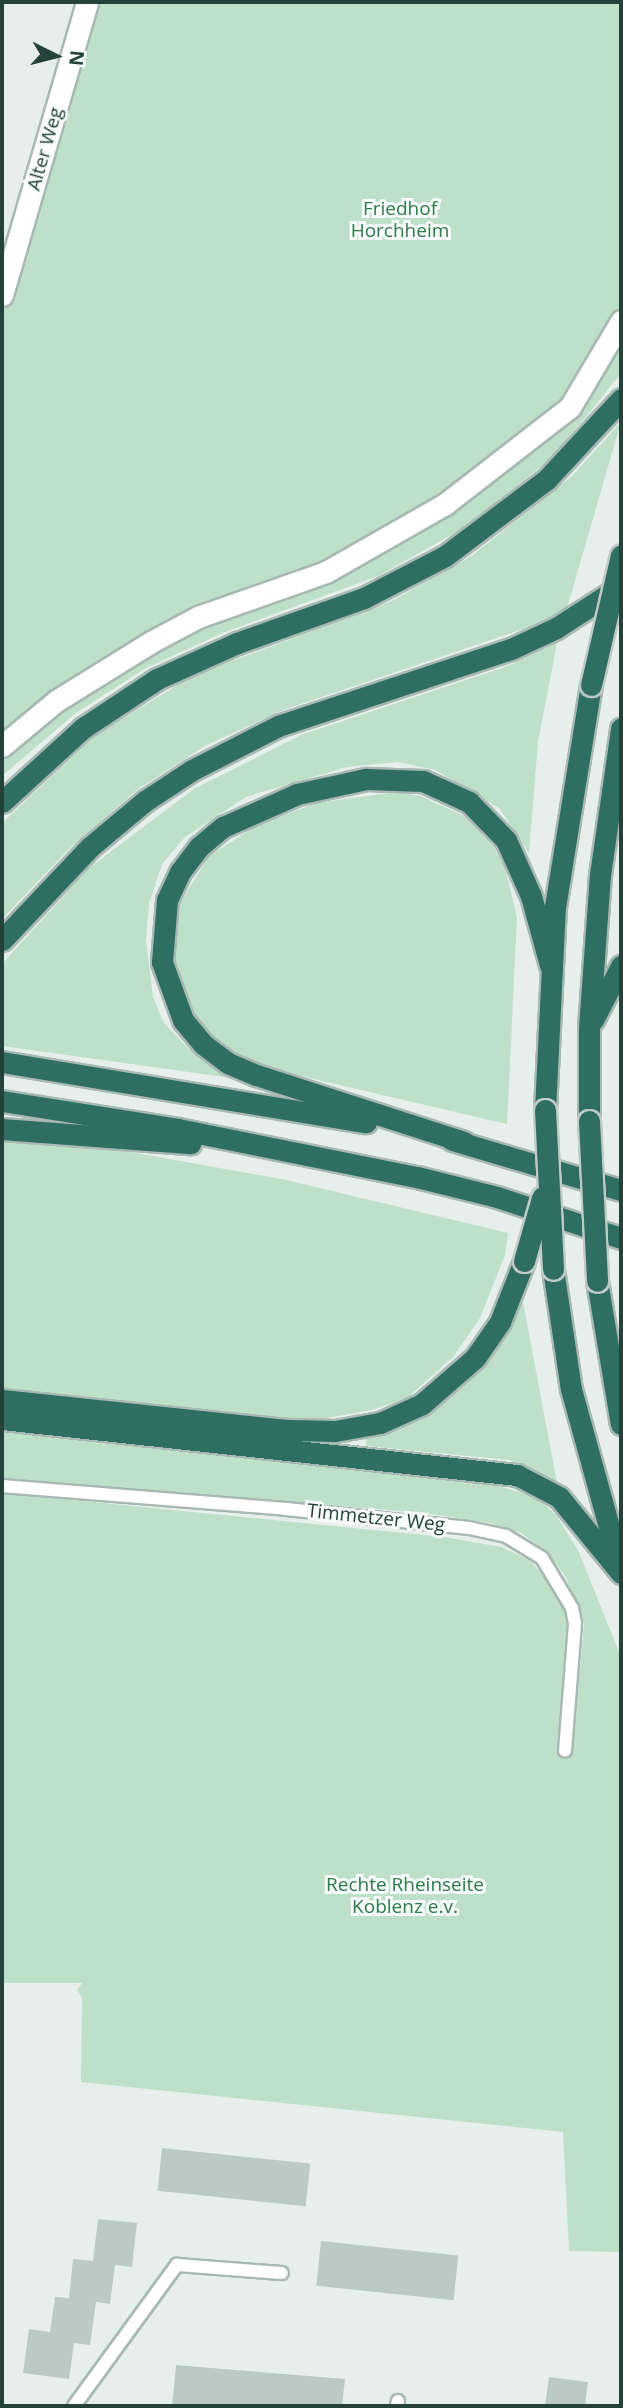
<!DOCTYPE html>
<html>
<head>
<meta charset="utf-8">
<style>
	body { margin:0 }
	#map { position:relative; width:623px; height:2408px; overflow:hidden; background:#e6efeb; font-family:"Open Sans",sans-serif }
	div>[style] { position:absolute }
	[style*='--x'] { left:calc(var(--x)*1px); top:calc(var(--y)*1px); width:calc(var(--w)*1px); rotate:calc(var(--a)*1deg) }
	.green>* { inset:0; background:#bfe0c8 }
	.building>* { inset:0; background:#bbcac4; transform-origin:0 0 }
	.roads { filter:drop-shadow(2px 0 #a8b8b2) drop-shadow(-2px 0 #a8b8b2) drop-shadow(0 2px #a8b8b2) drop-shadow(0 -2px #a8b8b2) }
	.lane>* { height:12px; margin:-6px; padding:0 6px; transform-origin:6px; border-radius:6px; background:#fff }
	.street>* { height:21px; margin:-10.5px; padding:0 10.5px; transform-origin:10.5px; border-radius:10.5px; background:#fff }
	.highway>* { height:21px; margin:-10.5px; padding:0 10.5px; transform-origin:10.5px; border-radius:10.5px; background:#2f6f62 }
	.bridges { filter:drop-shadow(2px 0 #c2cac8) drop-shadow(-2px 0 #c2cac8) drop-shadow(0 2px #c2cac8) drop-shadow(0 -2px #c2cac8) }
	.highway-bridge>* { height:21px; margin:-10.5px; padding:0 10.5px; transform-origin:10.5px; border-radius:10.5px; background:#2f6f62 }
	span { translate:-50% -50%; white-space:nowrap; text-align:center; line-height:1.15; -webkit-text-stroke:6px #f7fbf9; paint-order:stroke }
	.street-label { font-size:19px; color:#24423a }
	.park-label { font-size:19px; color:#2d7a4b }
	.frame { position:absolute; inset:0; border:4px solid #24423a; pointer-events:none }
	.north { position:absolute; left:21px; top:21px; width:70px; height:70px; -webkit-text-stroke:5px #f7fbf9; paint-order:stroke; rotate:96deg; font-size:19px; font-weight:700; line-height:28px; text-align:center; color:#24423a }
	.north::after { content:''; display:block; margin:auto; width:24px; height:32px; background:#24423a; clip-path:polygon(50% 0,100% 100%,50% 72%,0 100%) }
</style>
</head>
<body>
<div id="map">
	<div class="green">
		<i style="clip-path:polygon(88px 2px,621px 2px,621px 306px,563px 403px,438px 498px,322px 565px,193px 610px,2px 735px,2px 294px)"></i>
		<i style="clip-path:polygon(621px 337px,621px 373px,591px 411px,548px 461px,464px 528px,378px 576px,225px 632px,146px 668px,76px 713px,2px 776px,2px 756px,35px 724px,156px 645px,339px 578px,426px 528px,574px 412px)"></i>
		<i style="clip-path:polygon(621px 422px,565px 615px,283px 710px,205px 746px,138px 789px,70px 848px,2px 919px,2px 823px,96px 735px,192px 676px,390px 602px,470px 557px,572px 476px)"></i>
		<i style="clip-path:polygon(557px 643px,538px 742px,529px 853px,499px 808px,435px 770px,398px 762px,347px 767px,246px 797px,185px 837px,162px 864px,149px 904px,146px 940px,153px 997px,164px 1023px,189px 1049px,239px 1079px,2px 1046px,2px 964px,89px 868px,194px 789px,301px 735px,508px 666px)"></i>
		<i style="clip-path:polygon(396px 792px,420px 796px,464px 816px,496px 850px,506px 872px,517px 918px,507px 1124px,258px 1066px,210px 1036px,193px 1015px,175px 971px,171px 945px,177px 908px,209px 856px,258px 825px,316px 803px)"></i>
		<i style="clip-path:polygon(2px 1139px,130px 1152px,282px 1179px,508px 1233px,505px 1255px,480px 1318px,454px 1356px,407px 1398px,372px 1410px,305px 1422px,2px 1391px)"></i>
		<i style="clip-path:polygon(523px 1302px,557px 1483px,509px 1460px,366px 1446px,366px 1436px,397px 1428px,458px 1389px,492px 1354px)"></i>
		<i style="clip-path:polygon(2px 1426px,473px 1479px,536px 1497px,556px 1515px,578px 1550px,621px 1657px,621px 2252px,569px 2251px,563px 2132px,81px 2082px,82px 1997px,77px 1990px,82px 1983px,2px 1983px,2px 1493px,444px 1537px,501px 1547px,529px 1560px,559px 1591px,570px 1623px,567px 1671px,580px 1672px,584px 1625px,566px 1577px,547px 1552px,521px 1533px,491px 1523px,424px 1513px,2px 1479px)"></i>
	</div>
	<div class="building">
		<i style="left:162px;top:2148px;width:149px;height:43px;rotate:6deg"></i>
		<i style="clip-path:polygon(98px 2219px,137px 2223px,132px 2267px,115px 2265px,110px 2304px,96px 2302px,90px 2345px,74px 2343px,69px 2379px,23px 2373px,29px 2329px,50px 2332px,55px 2297px,69px 2298px,73px 2259px,93px 2261px)"></i>
		<i style="left:321px;top:2241px;width:138px;height:45px;rotate:6deg"></i>
		<i style="clip-path:polygon(176px 2365px,345px 2379px,342px 2406px,172px 2406px)"></i>
		<i style="clip-path:polygon(549px 2377px,588px 2382px,585px 2406px,545px 2406px)"></i>
	</div>
	<div class="roads">
		<div class="lane">
			<i style="--x:2;--y:1486;--w:285;--a:4.6"></i>
			<i style="--x:286;--y:1509;--w:184;--a:5.9"></i>
			<i style="--x:469;--y:1528;--w:38;--a:12"></i>
			<i style="--x:506;--y:1536;--w:42;--a:31.4"></i>
			<i style="--x:542;--y:1558;--w:58;--a:59"></i>
			<i style="--x:572;--y:1608;--w:16;--a:79"></i>
			<i style="--x:575;--y:1624;--w:127;--a:94.5"></i>
			<i style="--x:74;--y:2406;--w:175;--a:-53.9"></i>
			<i style="--x:177;--y:2265;--w:105;--a:4.4"></i>
			<i style="--x:397;--y:2406;--w:5;--a:-79"></i>
		</div>
		<div class="street">
			<i style="--x:2;--y:295;--w:305;--a:-73.8"></i>
			<i style="--x:2;--y:746;--w:70;--a:-39.8"></i>
			<i style="--x:56;--y:701;--w:112;--a:-31.8"></i>
			<i style="--x:151;--y:642;--w:53;--a:-28"></i>
			<i style="--x:198;--y:617;--w:136;--a:-19.4"></i>
			<i style="--x:326;--y:572;--w:137;--a:-29.7"></i>
			<i style="--x:445;--y:504;--w:158;--a:-37.8"></i>
			<i style="--x:570;--y:407;--w:100;--a:-59.3"></i>
		</div>
		<div class="highway">
			<i style="--x:2;--y:802;--w:110;--a:-42.4"></i>
			<i style="--x:83;--y:728;--w:89;--a:-33.5"></i>
			<i style="--x:157;--y:679;--w:88;--a:-24.2"></i>
			<i style="--x:237;--y:643;--w:135;--a:-19.5"></i>
			<i style="--x:364;--y:598;--w:91;--a:-27.4"></i>
			<i style="--x:445;--y:556;--w:128;--a:-37"></i>
			<i style="--x:547;--y:479;--w:109;--a:-47.2"></i>
			<i style="--x:2;--y:940;--w:128;--a:-46.6"></i>
			<i style="--x:90;--y:847;--w:72;--a:-39.9"></i>
			<i style="--x:145;--y:801;--w:56;--a:-33.4"></i>
			<i style="--x:192;--y:770;--w:97;--a:-27.1"></i>
			<i style="--x:278;--y:726;--w:245;--a:-18.3"></i>
			<i style="--x:511;--y:649;--w:50;--a:-25"></i>
			<i style="--x:556;--y:628;--w:77;--a:-32.9"></i>
			<i style="--x:593;--y:1020;--w:61;--a:-62.6"></i>
			<i style="--x:2;--y:1062;--w:369;--a:9.4"></i>
			<i style="--x:2;--y:1101;--w:178;--a:9"></i>
			<i style="--x:178;--y:1129;--w:244;--a:11.4"></i>
			<i style="--x:417;--y:1177;--w:82;--a:14"></i>
			<i style="--x:497;--y:1197;--w:131;--a:18.3"></i>
			<i style="--x:545;--y:1110;--w:203;--a:-87.2"></i>
			<i style="--x:555;--y:907;--w:225;--a:-80.8"></i>
			<i style="--x:589;--y:1121;--w:93;--a:-90"></i>
			<i style="--x:589;--y:1028;--w:153;--a:-85.9"></i>
			<i style="--x:600;--y:875;--w:148;--a:-81.8"></i>
			<i style="--x:2;--y:1129;--w:189;--a:4.3"></i>
			<i style="--x:452;--y:1140;--w:176;--a:16.5"></i>
			<i style="--x:464;--y:1142;--w:219;--a:-162.1"></i>
			<i style="--x:256;--y:1075;--w:30;--a:-157"></i>
			<i style="--x:228;--y:1063;--w:31;--a:-143"></i>
			<i style="--x:203;--y:1044;--w:31;--a:-130"></i>
			<i style="--x:183;--y:1020;--w:62;--a:-109.9"></i>
			<i style="--x:162;--y:962;--w:62;--a:-85.4"></i>
			<i style="--x:167;--y:900;--w:31;--a:-65"></i>
			<i style="--x:180;--y:872;--w:31;--a:-53"></i>
			<i style="--x:199;--y:847;--w:31;--a:-40"></i>
			<i style="--x:223;--y:827;--w:81;--a:-24"></i>
			<i style="--x:297;--y:794;--w:71;--a:-12.3"></i>
			<i style="--x:366;--y:779;--w:57;--a:2"></i>
			<i style="--x:423;--y:781;--w:51;--a:24.5"></i>
			<i style="--x:469;--y:802;--w:53;--a:45.8"></i>
			<i style="--x:506;--y:840;--w:61;--a:65.9"></i>
			<i style="--x:531;--y:896;--w:72;--a:74.6"></i>
			<i style="--x:553;--y:1269;--w:121;--a:81.5"></i>
			<i style="--x:571;--y:1389;--w:173;--a:74.6"></i>
			<i style="--x:597;--y:1281;--w:145;--a:80.5"></i>
			<i style="--x:2;--y:1400;--w:288;--a:6"></i>
			<i style="--x:288;--y:1430;--w:47;--a:1.2"></i>
			<i style="--x:335;--y:1431;--w:46;--a:-10.1"></i>
			<i style="--x:380;--y:1423;--w:46;--a:-24.3"></i>
			<i style="--x:422;--y:1404;--w:70;--a:-41"></i>
			<i style="--x:475;--y:1358;--w:44;--a:-55.2"></i>
			<i style="--x:500;--y:1322;--w:66;--a:-68.5"></i>
			<i style="--x:2;--y:1419;--w:518;--a:6.21"></i>
			<i style="--x:517;--y:1475;--w:47;--a:27.6"></i>
			<i style="--x:559;--y:1497;--w:98;--a:50.8"></i>
		</div>
	</div>
	<div class="bridges">
		<div class="highway-bridge">
			<i style="--x:591;--y:685;--w:133;--a:-77"></i>
			<i style="--x:545;--y:1110;--w:159;--a:87.1"></i>
			<i style="--x:589;--y:1121;--w:160;--a:87.1"></i>
			<i style="--x:524;--y:1261;--w:66;--a:-74.1"></i>
		</div>
	</div>
	<div class="street-label">
		<span style="left:45px;top:149px;rotate:-74deg">Alter Weg</span>
		<span style="left:376px;top:1518px;rotate:6deg">Timmetzer Weg</span>
	</div>
	<div class="park-label">
		<span style="left:400px;top:220px">Friedhof<br>Horchheim</span>
		<span style="left:405px;top:1896px">Rechte Rheinseite<br>Koblenz e.v.</span>
	</div>
	<div class="frame"></div>
	<div class="north">N</div>
</div>
</body>
</html>
